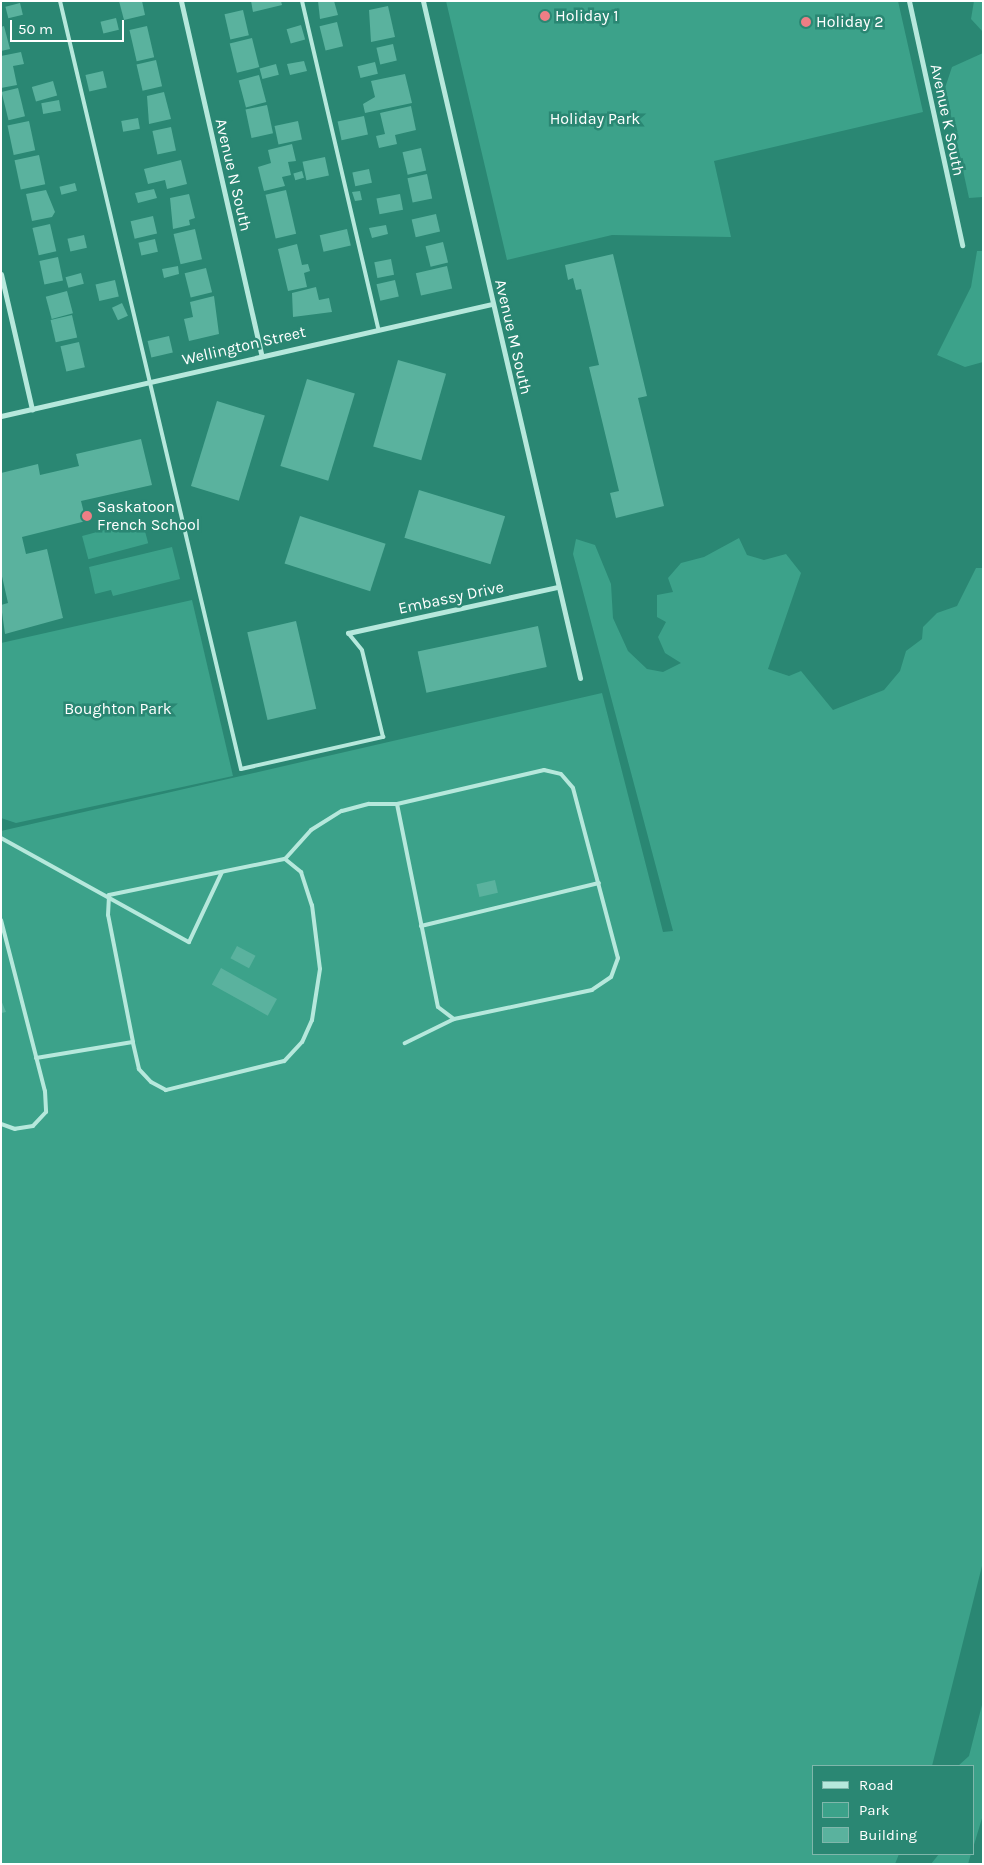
<!DOCTYPE html>
<html>
<head>
<meta charset="utf-8">
<style>
	body { margin:0 }
	#map { position:relative; width:984px; height:1865px; overflow:hidden; background:#2a8773; font-family:Karla,sans-serif }
	div>[style] { position:absolute }
	[style*='--x'] { left:calc(var(--x)*1px); top:calc(var(--y)*1px); width:calc(var(--w)*1px); rotate:calc(var(--a)*1deg) }
	.green>* { inset:0; background:#3ca28a; transform-origin:0 0 }
	.building>* { inset:0; background:#5ab29e; transform-origin:0 0 }
	.service>* { height:4px; margin:-2px; padding:0 2px; transform-origin:2px; border-radius:2px; background:#b6e8dc }
	.minor>* { height:5px; margin:-2.5px; padding:0 2.5px; transform-origin:2.5px; border-radius:2.5px; background:#b6e8dc }
	.dots>* { width:14px; height:14px; translate:-50% -50%; box-sizing:border-box; border:2px solid #2a8773; border-radius:50% }
	span { translate:-50% -50%; white-space:nowrap; text-align:center; line-height:1.15; -webkit-text-stroke:5px #2a8773; paint-order:stroke }
	.poi-label { font-size:16px; color:#fff }
	.left { translate:0 -50%; text-align:left }
	.park-label { font-size:16px; color:#fff }
	.street-label { font-size:16px; color:#fff }
	.frame { position:absolute; inset:0; border:2px solid #fff; pointer-events:none }
	.legend { position:absolute; left:812px; top:1765px; width:162px; height:90px; box-sizing:border-box; background:#2a8773; border:1px solid #7fb7ab; margin:0; padding:6px 9px; list-style:none; font-size:15px; color:#fff }
	.legend li { display:flex; align-items:center; gap:10px; height:25px }
	.legend b { width:25px; border:1px solid #7fb7ab }
	.scale { position:absolute; left:10px; top:20px; width:114px; height:22px; box-sizing:border-box; border:2px solid #fff; border-top:0; padding-left:6px; font-size:15px; line-height:18px; white-space:nowrap; color:#fff; -webkit-text-stroke:4px #2a8773; paint-order:stroke }
</style>
</head>
<body>
<div id="map">
	<div class="green">
		<i style="clip-path:polygon(446px 1px,898px 1px,923px 112px,714px 161px,731px 237px,612px 235px,507px 260px)"></i>
		<i style="clip-path:polygon(974px 1px,983px 1px,983px 32px,971px 19px)"></i>
		<i style="clip-path:polygon(983px 53px,983px 197px,969px 198px,945px 88px,952px 67px)"></i>
		<i style="clip-path:polygon(977px 251px,983px 251px,983px 362px,965px 367px,937px 355px,971px 287px)"></i>
		<i style="left:142px;top:520px;width:24px;height:62px;rotate:75deg"></i>
		<i style="clip-path:polygon(739px 538px,747px 555px,764px 560px,786px 554px,801px 573px,768px 669px,789px 676px,801px 671px,833px 710px,884px 690px,900px 671px,906px 651px,922px 639px,923px 627px,937px 613px,957px 606px,976px 568px,983px 568px,983px 1562px,932px 1766px,813px 1766px,813px 1854px,899px 1854px,895px 1864px,1px 1864px,1px 831px,602px 693px,663px 932px,673px 931px,573px 554px,576px 539px,595px 545px,611px 584px,613px 618px,628px 651px,647px 669px,663px 672px,681px 663px,665px 653px,658px 637px,666px 622px,657px 617px,657px 595px,673px 592px,668px 578px,681px 563px,704px 557px)"></i>
		<i style="clip-path:polygon(172px 547px,180px 579px,113px 596px,111px 590px,95px 594px,89px 567px)"></i>
		<i style="clip-path:polygon(192px 600px,233px 776px,16px 823px,1px 818px,1px 643px)"></i>
		<i style="clip-path:polygon(983px 1701px,983px 1815px,973px 1848px,973px 1766px,958px 1766px,969px 1756px)"></i>
		<i style="clip-path:polygon(939px 1854px,971px 1854px,968px 1864px,931px 1864px)"></i>
	</div>
	<div class="building">
		<i style="clip-path:polygon(119px 1px,142px 1px,145px 15px,124px 20px)"></i>
		<i style="clip-path:polygon(251px 1px,281px 1px,282px 5px,253px 12px)"></i>
		<i style="clip-path:polygon(318px 1px,334px 1px,338px 15px,320px 19px)"></i>
		<i style="left:20px;top:3px;width:12px;height:15px;rotate:76deg"></i>
		<i style="clip-path:polygon(388px 6px,395px 37px,371px 42px,369px 10px)"></i>
		<i style="left:243px;top:10px;width:26px;height:19px;rotate:77deg"></i>
		<i style="left:116px;top:18px;width:12px;height:16px;rotate:76deg"></i>
		<i style="left:337px;top:22px;width:25px;height:18px;rotate:76deg"></i>
		<i style="left:301px;top:25px;width:15px;height:15px;rotate:74deg"></i>
		<i style="clip-path:polygon(4px 26px,10px 49px,1px 51px,1px 27px)"></i>
		<i style="left:147px;top:26px;width:32px;height:18px;rotate:77deg"></i>
		<i style="left:252px;top:38px;width:30px;height:23px;rotate:76deg"></i>
		<i style="left:393px;top:44px;width:17px;height:17px;rotate:77deg"></i>
		<i style="clip-path:polygon(21px 52px,24px 64px,13px 66px,17px 85px,1px 88px,1px 56px)"></i>
		<i style="left:156px;top:60px;width:27px;height:20px;rotate:77deg"></i>
		<i style="clip-path:polygon(304px 61px,307px 71px,290px 75px,287px 64px)"></i>
		<i style="left:375px;top:62px;width:12px;height:18px;rotate:76deg"></i>
		<i style="left:276px;top:64px;width:11px;height:17px;rotate:75deg"></i>
		<i style="left:103px;top:71px;width:17px;height:18px;rotate:77deg"></i>
		<i style="clip-path:polygon(405px 74px,412px 103px,365px 113px,363px 104px,375px 97px,371px 81px)"></i>
		<i style="left:259px;top:75px;width:28px;height:21px;rotate:75deg"></i>
		<i style="left:53px;top:81px;width:15px;height:22px;rotate:74deg"></i>
		<i style="left:18px;top:88px;width:29px;height:17px;rotate:76deg"></i>
		<i style="clip-path:polygon(164px 92px,171px 119px,149px 124px,147px 96px)"></i>
		<i style="left:59px;top:100px;width:11px;height:18px;rotate:80deg"></i>
		<i style="left:267px;top:105px;width:29px;height:22px;rotate:78deg"></i>
		<i style="clip-path:polygon(411px 106px,416px 130px,395px 135px,397px 144px,379px 148px,376px 136px,385px 134px,380px 113px)"></i>
		<i style="left:364px;top:116px;width:19px;height:27px;rotate:78deg"></i>
		<i style="left:138px;top:118px;width:11px;height:17px;rotate:80deg"></i>
		<i style="left:29px;top:121px;width:30px;height:22px;rotate:78deg"></i>
		<i style="left:298px;top:121px;width:19px;height:24px;rotate:78deg"></i>
		<i style="left:171px;top:127px;width:24px;height:19px;rotate:78deg"></i>
		<i style="clip-path:polygon(292px 144px,296px 161px,288px 162px,291px 175px,282px 177px,285px 186px,264px 191px,258px 167px,271px 163px,268px 150px)"></i>
		<i style="left:421px;top:148px;width:23px;height:19px;rotate:77deg"></i>
		<i style="left:39px;top:155px;width:30px;height:25px;rotate:78deg"></i>
		<i style="left:325px;top:157px;width:19px;height:23px;rotate:78deg"></i>
		<i style="clip-path:polygon(181px 160px,187px 184px,167px 189px,165px 180px,148px 184px,144px 169px)"></i>
		<i style="left:369px;top:169px;width:14px;height:17px;rotate:78deg"></i>
		<i style="left:302px;top:171px;width:7px;height:9px;rotate:74deg"></i>
		<i style="left:427px;top:174px;width:25px;height:20px;rotate:78deg"></i>
		<i style="left:75px;top:183px;width:8px;height:16px;rotate:76deg"></i>
		<i style="clip-path:polygon(154px 189px,157px 198px,138px 203px,135px 193px)"></i>
		<i style="clip-path:polygon(46px 190px,55px 212px,52px 217px,32px 221px,26px 194px)"></i>
		<i style="left:286px;top:190px;width:45px;height:21px;rotate:77deg"></i>
		<i style="clip-path:polygon(360px 191px,362px 200px,355px 201px,352px 192px)"></i>
		<i style="clip-path:polygon(189px 194px,195px 218px,189px 220px,190px 225px,173px 229px,170px 198px)"></i>
		<i style="left:400px;top:194px;width:16px;height:24px;rotate:79deg"></i>
		<i style="left:436px;top:214px;width:18px;height:25px;rotate:77deg"></i>
		<i style="left:153px;top:216px;width:18px;height:23px;rotate:77deg"></i>
		<i style="left:50px;top:224px;width:28px;height:18px;rotate:77deg"></i>
		<i style="clip-path:polygon(386px 225px,388px 234px,372px 238px,369px 228px)"></i>
		<i style="left:195px;top:229px;width:31px;height:22px;rotate:77deg"></i>
		<i style="left:347px;top:229px;width:17px;height:28px;rotate:77deg"></i>
		<i style="left:84px;top:235px;width:13px;height:17px;rotate:77deg"></i>
		<i style="left:155px;top:239px;width:13px;height:17px;rotate:77deg"></i>
		<i style="left:443px;top:242px;width:21px;height:18px;rotate:76deg"></i>
		<i style="clip-path:polygon(297px 244px,302px 265px,308px 264px,310px 271px,304px 273px,307px 287px,288px 291px,278px 249px)"></i>
		<i style="clip-path:polygon(613px 254px,647px 396px,638px 398px,664px 506px,616px 518px,610px 493px,619px 491px,589px 367px,599px 365px,581px 289px,576px 290px,573px 278px,568px 280px,565px 265px)"></i>
		<i style="left:58px;top:257px;width:24px;height:19px;rotate:78deg"></i>
		<i style="left:391px;top:259px;width:16px;height:17px;rotate:79deg"></i>
		<i style="clip-path:polygon(178px 266px,179px 274px,164px 278px,162px 269px)"></i>
		<i style="left:447px;top:266px;width:23px;height:32px;rotate:77deg"></i>
		<i style="left:206px;top:268px;width:25px;height:22px;rotate:76deg"></i>
		<i style="left:81px;top:273px;width:11px;height:16px;rotate:75deg"></i>
		<i style="left:115px;top:280px;width:17px;height:20px;rotate:77deg"></i>
		<i style="left:395px;top:280px;width:17px;height:19px;rotate:77deg"></i>
		<i style="clip-path:polygon(316px 287px,319px 300px,329px 298px,332px 312px,293px 317px,292px 293px)"></i>
		<i style="left:67px;top:291px;width:23px;height:22px;rotate:75deg"></i>
		<i style="clip-path:polygon(214px 296px,219px 334px,189px 341px,184px 319px,193px 317px,190px 302px)"></i>
		<i style="left:122px;top:303px;width:14px;height:11px;rotate:65deg"></i>
		<i style="left:72px;top:315px;width:23px;height:22px;rotate:77deg"></i>
		<i style="left:169px;top:336px;width:17px;height:22px;rotate:77deg"></i>
		<i style="left:79px;top:342px;width:26px;height:19px;rotate:77deg"></i>
		<i style="left:398px;top:360px;width:50px;height:90px;rotate:16deg"></i>
		<i style="left:307px;top:379px;width:50px;height:91px;rotate:17deg"></i>
		<i style="left:217px;top:401px;width:50px;height:89px;rotate:17deg"></i>
		<i style="clip-path:polygon(141px 439px,152px 485px,81px 501px,86px 521px,22px 537px,26px 554px,47px 549px,63px 618px,5px 634px,1px 605px,8px 603px,1px 572px,1px 473px,38px 464px,40px 475px,79px 466px,76px 454px)"></i>
		<i style="left:419px;top:490px;width:90px;height:50px;rotate:17deg"></i>
		<i style="left:300px;top:516px;width:90px;height:50px;rotate:18deg"></i>
		<i style="left:296px;top:621px;width:90px;height:50px;rotate:77deg"></i>
		<i style="left:538px;top:626px;width:42px;height:123px;rotate:78deg"></i>
		<i style="left:495px;top:880px;width:13px;height:19px;rotate:77deg"></i>
		<i style="left:237px;top:946px;width:21px;height:14px;rotate:28deg"></i>
		<i style="left:221px;top:968px;width:64px;height:19px;rotate:29deg"></i>
		<i style="clip-path:polygon(1px 1000px,6px 1012px,1px 1013px)"></i>
	</div>
	<div class="service">
		<i style="--x:60;--y:1;--w:789;--a:76.74"></i>
		<i style="--x:241;--y:769;--w:146;--a:-12.7"></i>
		<i style="--x:383;--y:737;--w:89;--a:-103.6"></i>
		<i style="--x:362;--y:650;--w:22;--a:-129"></i>
		<i style="--x:302;--y:1;--w:336;--a:76.9"></i>
		<i style="--x:397;--y:804;--w:207;--a:78.6"></i>
		<i style="--x:438;--y:1007;--w:20;--a:37"></i>
		<i style="--x:1;--y:838;--w:215;--a:29"></i>
		<i style="--x:189;--y:942;--w:77;--a:-64.8"></i>
		<i style="--x:285;--y:859;--w:21;--a:39"></i>
		<i style="--x:301;--y:872;--w:35;--a:72"></i>
		<i style="--x:312;--y:905;--w:64;--a:82.9"></i>
		<i style="--x:320;--y:969;--w:52;--a:98.9"></i>
		<i style="--x:312;--y:1020;--w:24;--a:114"></i>
		<i style="--x:302;--y:1042;--w:26;--a:133"></i>
		<i style="--x:284;--y:1061;--w:122;--a:166.2"></i>
		<i style="--x:166;--y:1090;--w:17;--a:-152"></i>
		<i style="--x:151;--y:1082;--w:18;--a:-133"></i>
		<i style="--x:139;--y:1069;--w:28;--a:-103"></i>
		<i style="--x:133;--y:1042;--w:129;--a:-101.1"></i>
		<i style="--x:108;--y:915;--w:20;--a:-87"></i>
		<i style="--x:109;--y:895;--w:180;--a:-11.6"></i>
		<i style="--x:285;--y:859;--w:39;--a:-48"></i>
		<i style="--x:311;--y:830;--w:36;--a:-32"></i>
		<i style="--x:342;--y:811;--w:28;--a:-15"></i>
		<i style="--x:369;--y:804;--w:28;--a:0"></i>
		<i style="--x:397;--y:804;--w:151;--a:-13"></i>
		<i style="--x:544;--y:770;--w:17;--a:13"></i>
		<i style="--x:561;--y:774;--w:18;--a:49"></i>
		<i style="--x:573;--y:788;--w:176;--a:75.2"></i>
		<i style="--x:618;--y:958;--w:20;--a:110"></i>
		<i style="--x:611;--y:977;--w:23;--a:146"></i>
		<i style="--x:592;--y:990;--w:141;--a:168.1"></i>
		<i style="--x:454;--y:1019;--w:55;--a:153.9"></i>
		<i style="--x:1;--y:920;--w:177;--a:75.6"></i>
		<i style="--x:45;--y:1091;--w:21;--a:87"></i>
		<i style="--x:46;--y:1112;--w:19;--a:133"></i>
		<i style="--x:33;--y:1126;--w:18;--a:171"></i>
		<i style="--x:15;--y:1129;--w:15;--a:-160"></i>
		<i style="--x:421;--y:926;--w:183;--a:-13.6"></i>
		<i style="--x:36;--y:1058;--w:98;--a:-9.4"></i>
	</div>
	<div class="minor">
		<i style="--x:181;--y:1;--w:362;--a:77.2"></i>
		<i style="--x:423;--y:1;--w:695;--a:76.94"></i>
		<i style="--x:909;--y:1;--w:250;--a:77.7"></i>
		<i style="--x:1;--y:274;--w:139;--a:77.1"></i>
		<i style="--x:1;--y:416;--w:504;--a:-12.85"></i>
		<i style="--x:348;--y:633;--w:215;--a:-12.4"></i>
	</div>
	<div class="dots">
		<i style="left:545px;top:16px;background:#ee7e85"></i>
		<i style="left:806px;top:22px;background:#ee7e85"></i>
		<i style="left:87px;top:516px;background:#ee7e85"></i>
	</div>
	<div class="poi-label">
		<span class="left" style="left:555px;top:16px">Holiday 1</span>
		<span class="left" style="left:816px;top:22px">Holiday 2</span>
		<span class="left" style="left:97px;top:516px">Saskatoon<br>French School</span>
	</div>
	<div class="park-label">
		<span style="left:595px;top:119px">Holiday Park</span>
		<span style="left:118px;top:709px">Boughton Park</span>
	</div>
	<div class="street-label">
		<span style="left:947px;top:120px;rotate:78deg">Avenue K South</span>
		<span style="left:233px;top:175px;rotate:77deg">Avenue N South</span>
		<span style="left:513px;top:337px;rotate:77deg">Avenue M South</span>
		<span style="left:244px;top:346px;rotate:-13deg">Wellington Street</span>
		<span style="left:451px;top:598px;rotate:-12deg">Embassy Drive</span>
	</div>
	<div class="frame"></div>
	<ul class="legend">
	<li><b style="height:6px;background:#b6e8dc"></b>Road</li>
	<li><b style="height:14px;background:#3ca28a"></b>Park</li>
	<li><b style="height:14px;background:#5ab29e"></b>Building</li>
	</ul>
	<div class="scale">50 m</div>
</div>
</body>
</html>
